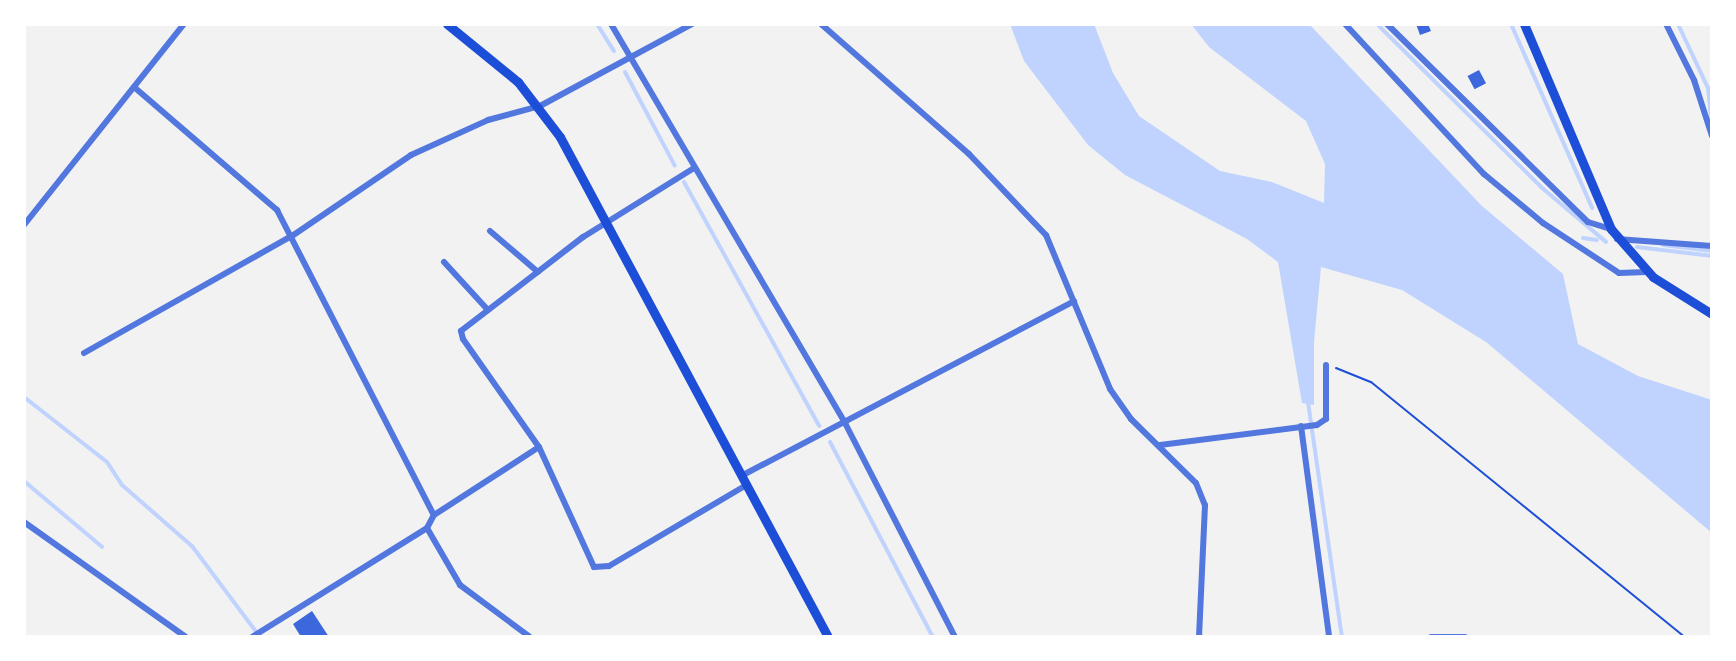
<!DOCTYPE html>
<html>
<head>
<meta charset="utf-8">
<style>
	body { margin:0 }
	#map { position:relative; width:1736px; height:661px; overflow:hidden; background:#f2f2f2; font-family:Barlow,sans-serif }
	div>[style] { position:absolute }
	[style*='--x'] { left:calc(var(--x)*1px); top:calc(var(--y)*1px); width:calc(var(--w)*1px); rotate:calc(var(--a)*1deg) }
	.water>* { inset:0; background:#bfd3fe }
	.stream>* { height:4px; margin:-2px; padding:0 2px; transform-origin:2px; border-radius:2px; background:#bfd3fe }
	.building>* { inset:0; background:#3d67dc; transform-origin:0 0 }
	.path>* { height:2px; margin:-1px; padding:0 1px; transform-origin:1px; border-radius:1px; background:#1d4ed8 }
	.minor>* { height:6px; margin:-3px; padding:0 3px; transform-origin:3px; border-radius:3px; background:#5277de }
	.secondary>* { height:9px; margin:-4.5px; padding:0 4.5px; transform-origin:4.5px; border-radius:4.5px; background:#1d4ed8 }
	span { translate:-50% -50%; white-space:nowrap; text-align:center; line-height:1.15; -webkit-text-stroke:8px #fff; paint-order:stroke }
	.frame { position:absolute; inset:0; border:26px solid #fff; pointer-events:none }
</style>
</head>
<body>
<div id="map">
	<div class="water">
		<i style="clip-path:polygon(1010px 24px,1094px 24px,1113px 73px,1139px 116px,1220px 171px,1272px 182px,1324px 203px,1325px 164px,1306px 121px,1209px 47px,1191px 24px,1309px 24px,1482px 206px,1563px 274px,1578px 344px,1638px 376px,1712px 400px,1712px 533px,1486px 342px,1402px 290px,1321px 267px,1314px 342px,1314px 405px,1302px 403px,1278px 262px,1247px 239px,1125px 175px,1088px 145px,1024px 61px)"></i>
	</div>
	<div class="stream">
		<i style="--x:597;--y:24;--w:32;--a:58"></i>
		<i style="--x:1377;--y:24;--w:231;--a:44.8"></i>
		<i style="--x:1541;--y:187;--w:85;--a:40.2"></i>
		<i style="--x:1511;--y:24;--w:201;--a:66.2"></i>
		<i style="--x:1678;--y:24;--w:71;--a:64.9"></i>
		<i style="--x:1708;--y:88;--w:37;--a:84"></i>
		<i style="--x:625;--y:72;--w:106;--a:62"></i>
		<i style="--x:684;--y:182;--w:279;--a:61"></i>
		<i style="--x:1583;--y:238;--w:14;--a:8"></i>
		<i style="--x:1663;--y:245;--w:49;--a:7"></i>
		<i style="--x:1637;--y:247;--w:76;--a:6.8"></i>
		<i style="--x:24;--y:397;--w:105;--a:38.1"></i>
		<i style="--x:107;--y:462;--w:27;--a:57"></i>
		<i style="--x:122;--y:485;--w:93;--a:41.1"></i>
		<i style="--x:192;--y:546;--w:114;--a:53.2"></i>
		<i style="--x:1308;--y:402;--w:237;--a:81.8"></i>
		<i style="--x:830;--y:442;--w:221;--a:62.2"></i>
		<i style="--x:24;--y:481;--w:102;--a:40.2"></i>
	</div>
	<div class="building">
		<i style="clip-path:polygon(1416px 24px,1428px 24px,1431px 31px,1420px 35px)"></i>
		<i style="left:1479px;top:70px;width:15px;height:13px;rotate:62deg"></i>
		<i style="clip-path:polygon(312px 611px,329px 637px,301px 637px,293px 624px)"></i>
	</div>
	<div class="path">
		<i style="--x:1336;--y:368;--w:38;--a:22"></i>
		<i style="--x:1371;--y:382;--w:405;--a:39.1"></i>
	</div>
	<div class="minor">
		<i style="--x:611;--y:24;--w:463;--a:59.6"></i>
		<i style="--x:845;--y:423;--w:241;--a:62.8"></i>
		<i style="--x:821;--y:24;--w:197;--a:41.3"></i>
		<i style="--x:969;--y:154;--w:112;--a:46.5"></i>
		<i style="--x:1046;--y:235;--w:167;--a:67.4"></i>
		<i style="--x:1110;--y:389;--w:37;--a:55"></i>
		<i style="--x:1131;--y:419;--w:91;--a:44.6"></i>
		<i style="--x:1196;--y:483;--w:24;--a:68"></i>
		<i style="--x:1205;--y:505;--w:132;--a:92.6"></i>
		<i style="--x:1345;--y:24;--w:205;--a:47.2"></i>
		<i style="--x:1484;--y:174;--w:77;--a:39.7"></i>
		<i style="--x:1543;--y:223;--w:91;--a:33.3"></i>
		<i style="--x:1619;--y:273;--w:28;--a:-2"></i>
		<i style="--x:1387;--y:24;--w:282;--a:44.6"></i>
		<i style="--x:1588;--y:222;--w:24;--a:17"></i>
		<i style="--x:1666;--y:24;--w:63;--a:63.4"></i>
		<i style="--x:1694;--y:80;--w:59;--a:72.2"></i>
		<i style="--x:134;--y:87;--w:189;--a:40.7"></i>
		<i style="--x:277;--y:210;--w:343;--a:62.8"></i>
		<i style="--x:694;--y:168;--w:131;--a:148.1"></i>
		<i style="--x:583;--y:237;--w:154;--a:142.4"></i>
		<i style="--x:461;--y:331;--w:8;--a:76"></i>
		<i style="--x:463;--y:339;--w:132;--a:54.9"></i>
		<i style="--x:539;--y:447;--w:132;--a:65.4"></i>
		<i style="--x:594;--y:567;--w:15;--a:-4"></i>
		<i style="--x:609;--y:566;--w:161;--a:-30.5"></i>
		<i style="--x:24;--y:225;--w:257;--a:-51.5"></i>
		<i style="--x:490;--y:231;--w:63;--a:40.5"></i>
		<i style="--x:1617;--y:239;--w:95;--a:4.2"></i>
		<i style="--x:444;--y:262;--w:65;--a:47.5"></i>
		<i style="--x:84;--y:353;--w:239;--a:-29.4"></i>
		<i style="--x:292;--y:236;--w:144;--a:-34.2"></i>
		<i style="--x:411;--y:155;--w:85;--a:-24.4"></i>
		<i style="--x:488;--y:120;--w:54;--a:-15.1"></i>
		<i style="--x:540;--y:106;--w:173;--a:-28.3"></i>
		<i style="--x:1301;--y:426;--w:213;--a:82.4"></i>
		<i style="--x:1160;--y:445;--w:158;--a:-7.3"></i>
		<i style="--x:1317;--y:425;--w:11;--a:-34"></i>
		<i style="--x:1326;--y:419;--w:54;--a:-90"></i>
		<i style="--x:743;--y:475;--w:374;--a:-27.7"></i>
		<i style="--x:24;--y:522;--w:199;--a:35.4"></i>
		<i style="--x:427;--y:528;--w:66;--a:59.9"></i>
		<i style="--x:460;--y:585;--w:87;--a:36.6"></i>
		<i style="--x:252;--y:637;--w:206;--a:-31.9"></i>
		<i style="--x:427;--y:528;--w:15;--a:-62"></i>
		<i style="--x:434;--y:515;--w:125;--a:-32.9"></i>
		<i style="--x:1431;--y:637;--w:34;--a:0"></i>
	</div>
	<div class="secondary">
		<i style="--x:447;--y:24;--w:92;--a:39.2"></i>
		<i style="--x:518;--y:82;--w:69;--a:52.6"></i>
		<i style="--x:560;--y:137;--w:567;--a:61.81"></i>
		<i style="--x:1524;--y:24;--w:223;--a:67"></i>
		<i style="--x:1611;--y:229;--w:64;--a:48.8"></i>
		<i style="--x:1653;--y:277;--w:70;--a:32.1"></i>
	</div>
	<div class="frame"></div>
</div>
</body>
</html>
